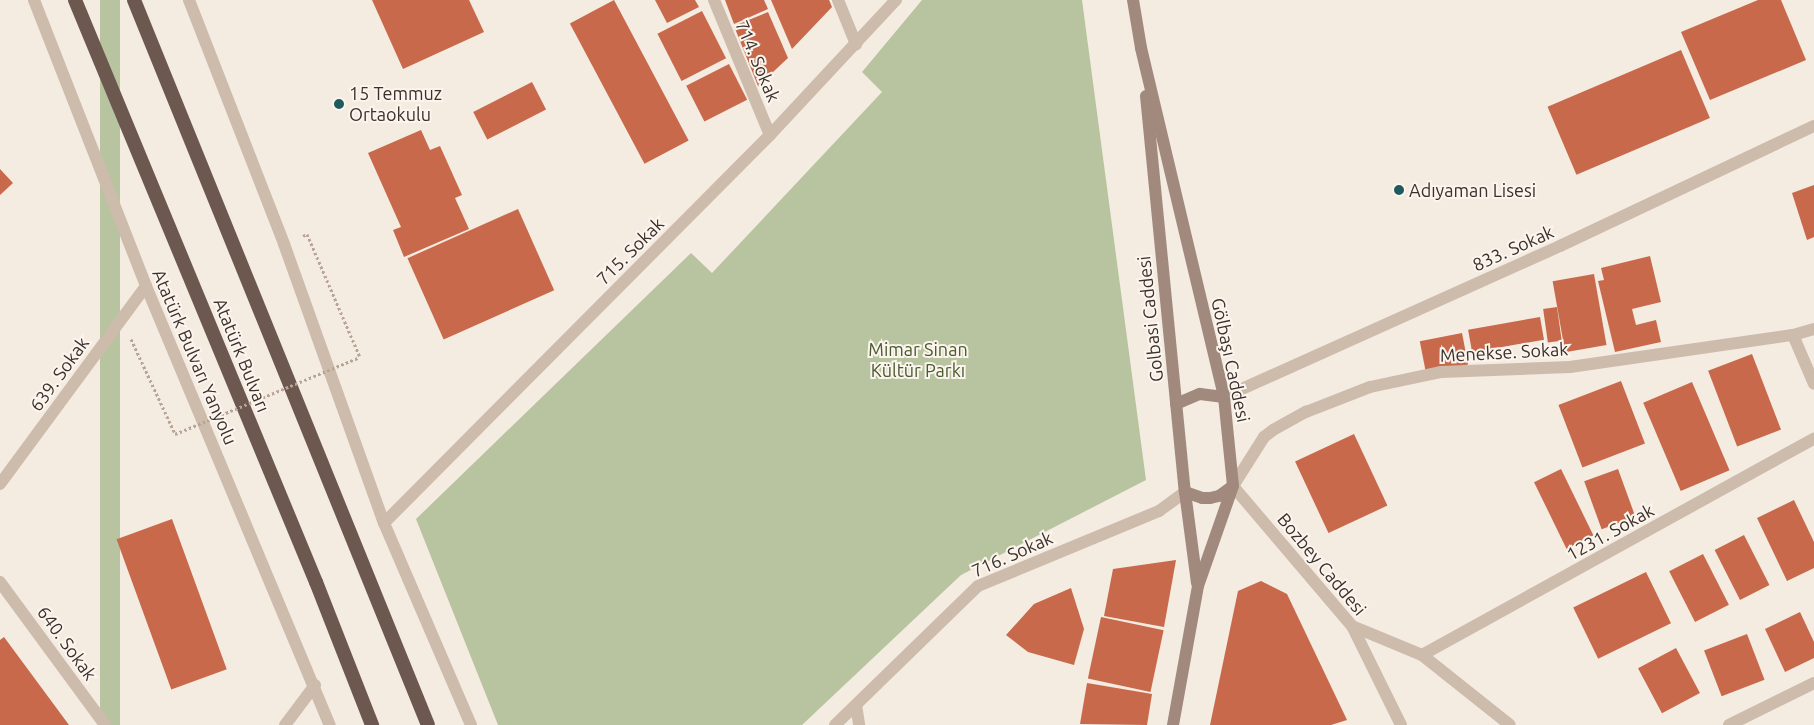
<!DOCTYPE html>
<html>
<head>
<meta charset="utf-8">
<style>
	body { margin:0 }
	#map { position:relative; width:1814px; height:725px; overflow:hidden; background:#f4ebe1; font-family:Ubuntu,sans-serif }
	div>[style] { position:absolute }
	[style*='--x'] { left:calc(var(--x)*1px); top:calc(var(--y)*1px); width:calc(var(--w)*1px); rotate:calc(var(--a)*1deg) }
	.green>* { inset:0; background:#b8c4a0; transform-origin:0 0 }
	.building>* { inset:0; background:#c8694b; transform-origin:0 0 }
	.path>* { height:3px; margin-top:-1.5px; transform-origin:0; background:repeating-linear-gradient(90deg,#b9a596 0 2.5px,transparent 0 5px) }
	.minor>* { height:12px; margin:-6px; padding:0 6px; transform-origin:6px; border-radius:6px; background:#cdbbac }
	.tertiary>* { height:12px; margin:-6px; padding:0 6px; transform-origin:6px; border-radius:6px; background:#cdbbac }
	.secondary>* { height:12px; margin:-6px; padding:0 6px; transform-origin:6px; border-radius:6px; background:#a18a7d }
	.trunk>* { height:14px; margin:-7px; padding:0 7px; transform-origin:7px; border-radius:7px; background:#6c584f }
	.path-bridge>* { height:3px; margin-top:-1.5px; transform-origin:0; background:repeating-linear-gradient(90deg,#b9a596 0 2.5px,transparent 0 5px) }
	.dots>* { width:14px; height:14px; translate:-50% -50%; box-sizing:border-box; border:2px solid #fbf5ee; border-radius:50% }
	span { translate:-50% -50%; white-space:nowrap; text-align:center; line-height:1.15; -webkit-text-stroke:4px #fbf5ee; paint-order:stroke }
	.street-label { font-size:18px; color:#3b302b }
	.poi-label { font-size:18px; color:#3b302b }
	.left { translate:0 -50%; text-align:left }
	.park-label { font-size:18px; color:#4a5a2e }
</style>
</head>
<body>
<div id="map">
	<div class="green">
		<i style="left:100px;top:0;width:20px;height:780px"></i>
		<i style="clip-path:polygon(922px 0,1082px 0,1146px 480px,961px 575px,802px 725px,498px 725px,416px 519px,691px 253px,712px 273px,882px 92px,862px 72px)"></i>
	</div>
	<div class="building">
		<i style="clip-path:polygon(372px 0,469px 0,484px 32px,403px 69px)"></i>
		<i style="left:614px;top:0;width:159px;height:50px;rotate:62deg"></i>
		<i style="clip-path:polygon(655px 0,695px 0,699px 7px,667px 23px)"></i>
		<i style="clip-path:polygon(725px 0,764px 0,768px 9px,734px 24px)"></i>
		<i style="clip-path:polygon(771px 0,829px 0,832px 7px,792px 49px)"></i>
		<i style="clip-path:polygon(1758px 0,1781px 0,1806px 60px,1710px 100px,1681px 32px)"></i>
		<i style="left:702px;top:11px;width:53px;height:50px;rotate:63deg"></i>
		<i style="clip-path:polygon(768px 12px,788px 58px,758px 86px,734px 26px)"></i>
		<i style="left:1681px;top:50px;width:74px;height:145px;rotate:67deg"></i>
		<i style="left:729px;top:64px;width:40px;height:48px;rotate:63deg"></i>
		<i style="left:532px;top:82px;width:31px;height:66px;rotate:63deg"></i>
		<i style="clip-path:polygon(421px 130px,430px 150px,440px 146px,462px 195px,455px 198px,469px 229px,404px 257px,393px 230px,401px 227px,368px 153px)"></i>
		<i style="clip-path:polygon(0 169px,13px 183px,0 195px)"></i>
		<i style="clip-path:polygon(1814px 185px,1814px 237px,1807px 240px,1792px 193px)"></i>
		<i style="left:518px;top:209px;width:89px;height:121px;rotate:66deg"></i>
		<i style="clip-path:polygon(1650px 256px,1661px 302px,1632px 309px,1636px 325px,1656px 320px,1661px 342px,1615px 352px,1598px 281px,1604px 280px,1601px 268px)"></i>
		<i style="left:1594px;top:274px;width:72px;height:42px;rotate:80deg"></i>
		<i style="left:1557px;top:307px;width:34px;height:14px;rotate:82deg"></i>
		<i style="left:1540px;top:317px;width:23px;height:73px;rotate:80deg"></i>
		<i style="left:1462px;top:333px;width:32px;height:43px;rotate:79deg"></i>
		<i style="left:1752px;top:354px;width:81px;height:47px;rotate:69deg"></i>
		<i style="left:1621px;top:381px;width:67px;height:67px;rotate:69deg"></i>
		<i style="left:1692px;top:382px;width:96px;height:53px;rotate:67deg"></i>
		<i style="left:1354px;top:434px;width:79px;height:65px;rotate:65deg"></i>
		<i style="left:1561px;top:469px;width:74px;height:30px;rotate:64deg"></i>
		<i style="left:1618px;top:469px;width:51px;height:36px;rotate:70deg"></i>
		<i style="clip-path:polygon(1794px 500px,1814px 542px,1814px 568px,1787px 581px,1757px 518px)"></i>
		<i style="left:172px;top:519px;width:160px;height:59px;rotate:70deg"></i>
		<i style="left:1744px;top:535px;width:56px;height:33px;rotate:63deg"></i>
		<i style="left:1703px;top:554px;width:57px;height:38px;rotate:63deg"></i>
		<i style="clip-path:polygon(1176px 560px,1164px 627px,1104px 616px,1113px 569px)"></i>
		<i style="left:1646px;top:572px;width:57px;height:81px;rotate:64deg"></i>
		<i style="clip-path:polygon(1261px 581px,1287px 594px,1347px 720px,1331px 725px,1210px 725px,1238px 591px)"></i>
		<i style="clip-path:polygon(1071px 588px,1084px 629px,1074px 665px,1028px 652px,1006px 635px,1034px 604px)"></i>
		<i style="clip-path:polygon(1800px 612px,1814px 642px,1814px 658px,1785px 672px,1765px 629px)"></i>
		<i style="left:1101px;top:617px;width:64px;height:63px;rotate:12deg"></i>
		<i style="left:1747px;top:634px;width:49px;height:46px;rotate:69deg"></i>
		<i style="clip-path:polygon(4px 637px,69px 725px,0 725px,0 640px)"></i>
		<i style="left:1676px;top:648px;width:51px;height:43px;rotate:62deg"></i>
		<i style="clip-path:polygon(1087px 683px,1152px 694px,1147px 725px,1080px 724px)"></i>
	</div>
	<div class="path">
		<i style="--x:303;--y:236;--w:4;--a:-27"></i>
		<i style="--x:307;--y:234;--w:134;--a:66.7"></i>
		<i style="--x:131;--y:339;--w:105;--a:65.1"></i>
	</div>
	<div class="minor">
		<i style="--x:714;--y:0;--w:146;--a:67.5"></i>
		<i style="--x:838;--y:0;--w:48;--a:67.8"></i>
		<i style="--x:1793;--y:335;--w:53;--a:66.8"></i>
		<i style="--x:1224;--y:397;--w:368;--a:-24.2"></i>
		<i style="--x:1560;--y:246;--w:281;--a:-25.3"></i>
		<i style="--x:0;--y:484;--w:246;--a:-53.6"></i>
		<i style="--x:384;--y:523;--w:547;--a:-45.15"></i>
		<i style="--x:770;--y:135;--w:185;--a:-47"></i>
		<i style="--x:0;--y:582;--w:177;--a:53.7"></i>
		<i style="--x:1422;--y:655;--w:448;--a:-28.9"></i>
		<i style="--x:856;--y:705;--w:20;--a:81"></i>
		<i style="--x:835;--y:725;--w:199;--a:-44.2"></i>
		<i style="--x:978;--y:586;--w:196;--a:-22.5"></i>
		<i style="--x:1159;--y:511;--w:32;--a:-36"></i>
		<i style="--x:1729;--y:725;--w:95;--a:-26.3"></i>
	</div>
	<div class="tertiary">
		<i style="--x:34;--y:0;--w:307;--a:68.6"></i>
		<i style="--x:146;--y:286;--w:476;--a:67.3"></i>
		<i style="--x:189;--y:0;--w:262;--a:68.7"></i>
		<i style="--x:284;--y:244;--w:296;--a:70.3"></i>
		<i style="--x:384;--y:523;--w:220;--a:66.7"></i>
		<i style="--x:1352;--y:626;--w:76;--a:22.5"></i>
		<i style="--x:1422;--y:655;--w:112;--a:38.5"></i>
		<i style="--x:285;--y:725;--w:50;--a:-53.1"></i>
		<i style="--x:1401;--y:725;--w:110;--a:-116.3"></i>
		<i style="--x:1352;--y:626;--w:184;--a:-130.4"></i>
		<i style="--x:1233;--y:486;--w:58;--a:-57.7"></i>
		<i style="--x:1264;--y:437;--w:11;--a:-38"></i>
		<i style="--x:1273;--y:430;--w:38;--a:-29"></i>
		<i style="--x:1306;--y:412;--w:69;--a:-21.3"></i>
		<i style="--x:1370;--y:387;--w:73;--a:-11.9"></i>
		<i style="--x:1441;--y:372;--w:129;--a:-2.2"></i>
		<i style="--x:1570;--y:367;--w:225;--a:-8.2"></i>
		<i style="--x:1793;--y:335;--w:22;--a:-16"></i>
	</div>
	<div class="secondary">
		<i style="--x:1133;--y:0;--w:49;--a:80.5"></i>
		<i style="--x:1141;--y:48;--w:359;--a:76.6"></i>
		<i style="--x:1224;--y:397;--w:89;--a:84.2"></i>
		<i style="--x:1233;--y:486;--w:106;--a:109.3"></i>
		<i style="--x:1198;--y:586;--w:141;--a:100.2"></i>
		<i style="--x:1146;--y:96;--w:398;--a:84.4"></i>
		<i style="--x:1185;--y:492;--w:92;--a:82.5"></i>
		<i style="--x:1176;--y:404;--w:26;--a:-23"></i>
		<i style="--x:1200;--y:394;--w:24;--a:7"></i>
		<i style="--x:1185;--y:492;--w:18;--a:19"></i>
		<i style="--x:1202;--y:498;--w:8;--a:0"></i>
		<i style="--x:1210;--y:498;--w:9;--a:-13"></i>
		<i style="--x:1219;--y:496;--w:17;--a:-36"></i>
	</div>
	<div class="trunk">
		<i style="--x:75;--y:0;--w:630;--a:67.51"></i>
		<i style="--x:316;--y:582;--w:154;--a:68.6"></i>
		<i style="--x:134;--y:0;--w:782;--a:67.93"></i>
	</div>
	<div class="path-bridge">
		<i style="--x:175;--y:434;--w:200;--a:-22.6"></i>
	</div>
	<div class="dots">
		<i style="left:339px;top:104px;background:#1f5a5e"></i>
		<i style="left:1399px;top:190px;background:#1f5a5e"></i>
	</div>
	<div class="street-label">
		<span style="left:758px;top:61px;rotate:67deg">714. Sokak</span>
		<span style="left:1513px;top:248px;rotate:-24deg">833. Sokak</span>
		<span style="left:630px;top:251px;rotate:-45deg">715. Sokak</span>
		<span style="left:1150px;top:319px;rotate:-96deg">Golbasi Caddesi</span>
		<span style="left:1504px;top:352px;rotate:-3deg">Menekse. Sokak</span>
		<span style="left:242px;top:355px;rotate:68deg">Atatürk Bulvarı</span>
		<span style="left:195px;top:357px;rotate:67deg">Atatürk Bulvarı Yanyolu</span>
		<span style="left:1231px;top:360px;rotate:78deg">Gölbaşı Caddesi</span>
		<span style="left:59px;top:374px;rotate:-54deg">639. Sokak</span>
		<span style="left:1610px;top:532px;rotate:-29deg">1231. Sokak</span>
		<span style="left:1012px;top:554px;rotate:-24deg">716. Sokak</span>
		<span style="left:1322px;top:564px;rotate:50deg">Bozbey Caddesi</span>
		<span style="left:67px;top:643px;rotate:54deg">640. Sokak</span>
	</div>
	<div class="poi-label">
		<span class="left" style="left:349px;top:104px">15 Temmuz<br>Ortaokulu</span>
		<span class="left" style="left:1409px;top:190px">Adıyaman Lisesi</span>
	</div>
	<div class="park-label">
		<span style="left:918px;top:360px">Mimar Sinan<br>Kültür Parkı</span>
	</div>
</div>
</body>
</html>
